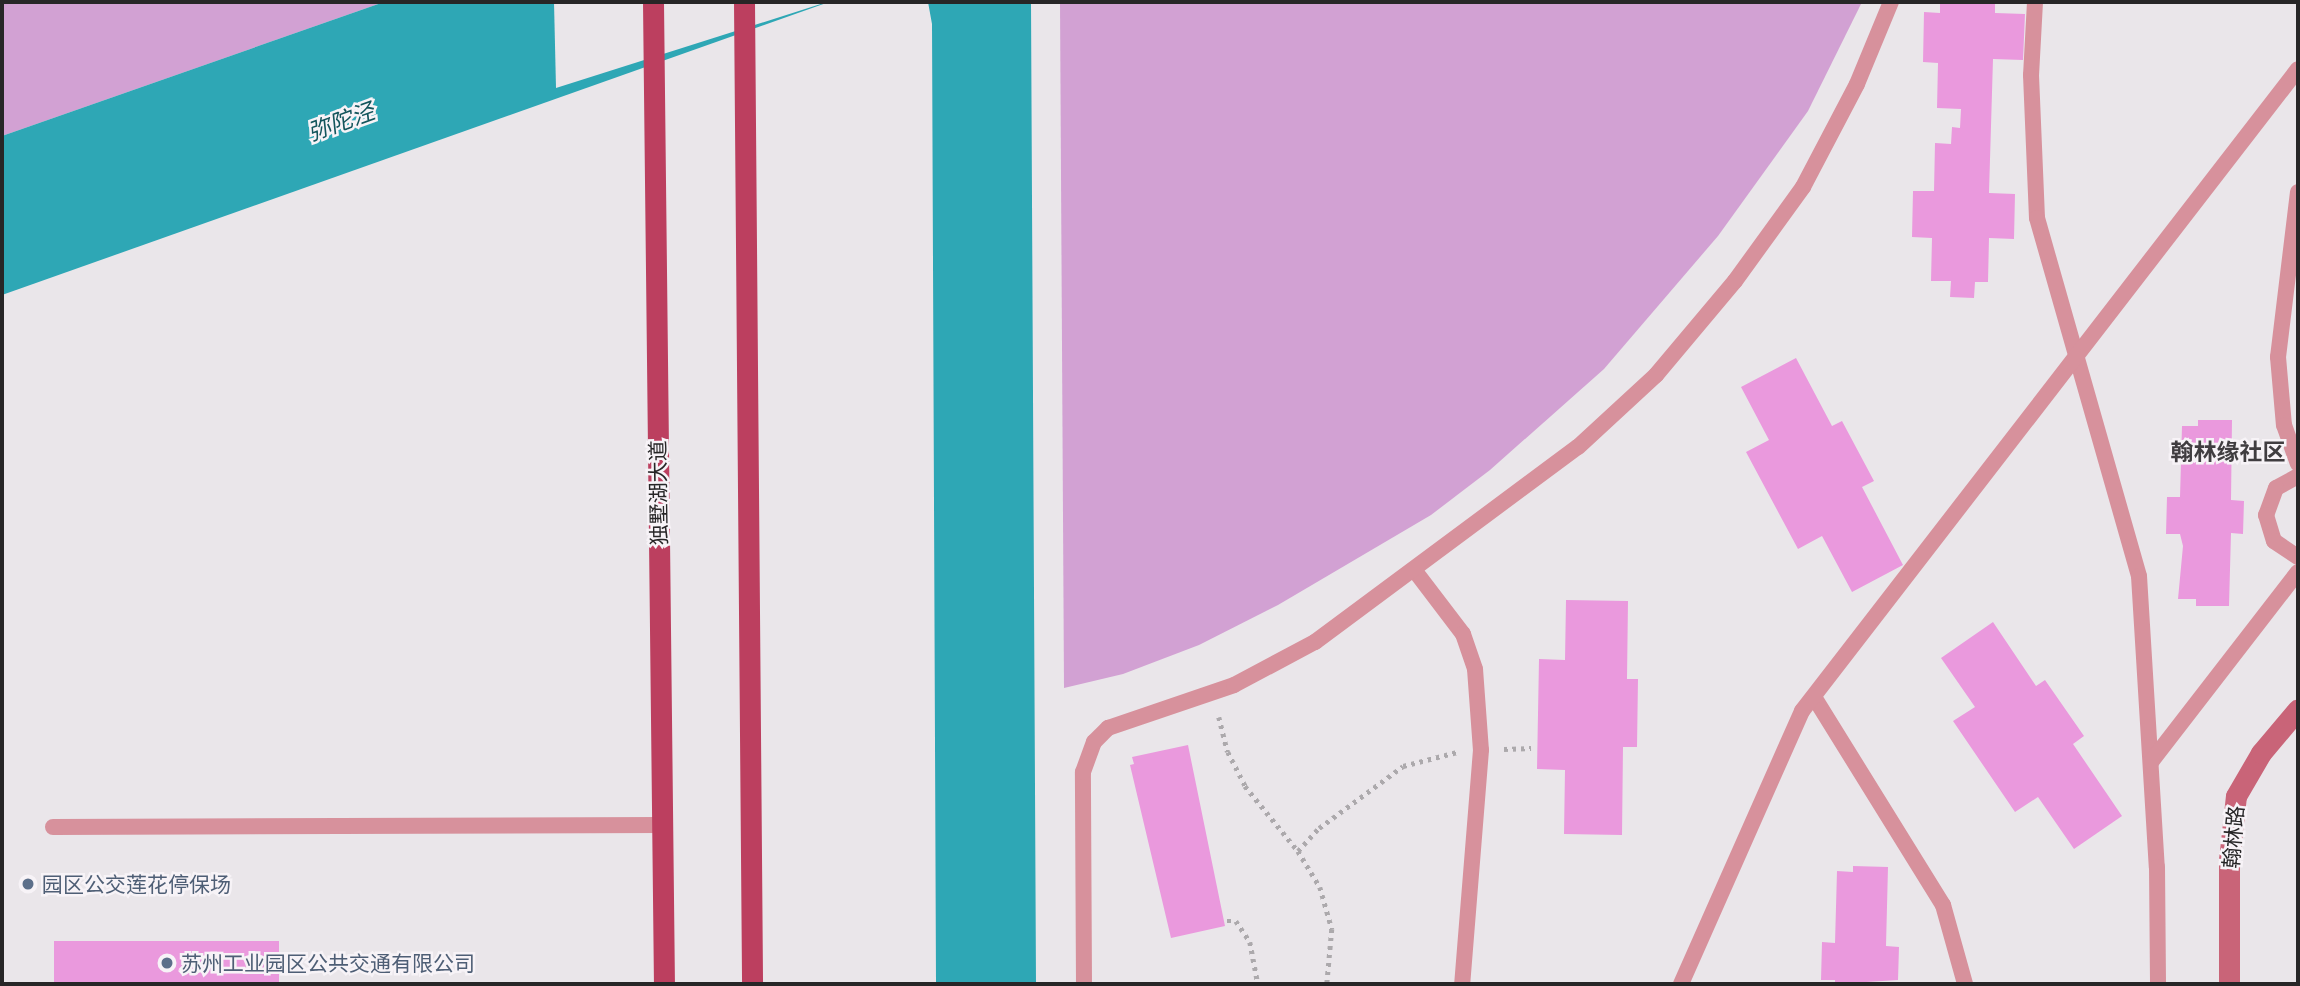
<!DOCTYPE html>
<html>
<head>
<meta charset="utf-8">
<style>
	body { margin:0 }
	#map { position:relative; width:2300px; height:986px; overflow:hidden; background:#eae6ea; font-family:Quicksand,"Noto Sans SC",sans-serif }
	div>[style] { position:absolute }
	[style*='--x'] { left:calc(var(--x)*1px); top:calc(var(--y)*1px); width:calc(var(--w)*1px); rotate:calc(var(--a)*1deg) }
	.green>* { inset:0; background:#d2a1d3 }
	.water>* { inset:0; background:#2ea7b5 }
	.pier>* { inset:0; background:#eae6ea }
	.building>* { inset:0; background:#ea99dd; transform-origin:0 0 }
	.path>* { height:4.5px; margin-top:-2.25px; transform-origin:0; background:repeating-linear-gradient(90deg,#aca9ac 0 3.5px,transparent 0 8.5px) }
	.lane>* { height:16px; margin:-8px; padding:0 8px; transform-origin:8px; border-radius:8px; background:#d7919c }
	.secondary>* { height:21px; margin:-10.5px; padding:0 10.5px; transform-origin:10.5px; border-radius:10.5px; background:#c96478 }
	.primary>* { height:21px; margin:-10.5px; padding:0 10.5px; transform-origin:10.5px; border-radius:10.5px; background:#bc3f5f }
	.dots>* { width:19px; height:19px; translate:-50% -50%; box-sizing:border-box; border:4px solid #f7f3f7; border-radius:50% }
	span { translate:-50% -50%; white-space:nowrap; text-align:center; line-height:1.15; -webkit-text-stroke:5px #f7f3f7; paint-order:stroke }
	.street-label { font-size:21px; color:#272627 }
	.service-label { font-size:21px; color:#4e5e75 }
	.left { translate:0 -50%; text-align:left }
	.water-label { font-size:23px; color:#13555c; font-style:italic }
	.neighbourhood-label { font-size:23px; color:#403d40; font-weight:700 }
	.frame { position:absolute; inset:0; border:4px solid #272627; pointer-events:none }
</style>
</head>
<body>
<div id="map">
	<div class="green">
		<i style="clip-path:polygon(2px 2px,384px 2px,2px 136px)"></i>
		<i style="clip-path:polygon(1060px 2px,1862px 2px,1808px 111px,1718px 236px,1604px 369px,1490px 470px,1431px 515px,1278px 605px,1199px 645px,1123px 674px,1064px 688px)"></i>
	</div>
	<div class="water">
		<i style="clip-path:polygon(384px 2px,829px 2px,2px 295px,2px 136px)"></i>
		<i style="clip-path:polygon(928px 2px,1031px 2px,1036px 984px,936px 984px,932px 24px)"></i>
	</div>
	<div class="pier">
		<i style="clip-path:polygon(554px 2px,827px 2px,556px 88px)"></i>
	</div>
	<div class="building">
		<i style="clip-path:polygon(1940px 2px,1995px 2px,1995px 13px,2025px 14px,2023px 60px,1993px 59px,1989px 193px,2015px 194px,2014px 239px,1989px 238px,1988px 282px,1975px 282px,1974px 298px,1950px 297px,1951px 281px,1931px 281px,1932px 238px,1912px 237px,1913px 191px,1934px 191px,1935px 143px,1951px 144px,1952px 127px,1960px 128px,1961px 109px,1937px 108px,1938px 63px,1923px 62px,1924px 12px,1940px 13px)"></i>
		<i style="clip-path:polygon(1796px 358px,1832px 426px,1842px 421px,1874px 481px,1862px 487px,1903px 565px,1852px 592px,1822px 536px,1798px 549px,1746px 452px,1769px 440px,1741px 387px)"></i>
		<i style="clip-path:polygon(2198px 420px,2232px 420px,2231px 500px,2244px 501px,2243px 534px,2231px 533px,2229px 606px,2196px 606px,2196px 599px,2178px 599px,2183px 546px,2180px 534px,2166px 534px,2167px 497px,2180px 497px,2182px 426px,2198px 426px)"></i>
		<i style="clip-path:polygon(1566px 600px,1628px 601px,1627px 679px,1638px 679px,1637px 747px,1623px 747px,1622px 835px,1564px 834px,1565px 770px,1537px 769px,1539px 659px,1565px 660px)"></i>
		<i style="clip-path:polygon(1993px 622px,2036px 686px,2045px 680px,2084px 736px,2073px 744px,2122px 816px,2074px 849px,2038px 797px,2015px 812px,1953px 721px,1975px 707px,1941px 658px)"></i>
		<i style="clip-path:polygon(1188px 745px,1225px 926px,1171px 938px,1130px 765px,1134px 764px,1132px 757px)"></i>
		<i style="clip-path:polygon(1853px 866px,1888px 867px,1886px 946px,1899px 947px,1898px 980px,1835px 984px,1835px 980px,1821px 980px,1822px 942px,1835px 943px,1837px 871px,1853px 872px)"></i>
		<i style="left:54px;top:941px;width:225px;height:43px"></i>
	</div>
	<div class="path">
		<i style="--x:1219;--y:717;--w:36;--a:76"></i>
		<i style="--x:1228;--y:752;--w:38;--a:63"></i>
		<i style="--x:1245;--y:786;--w:84;--a:50.8"></i>
		<i style="--x:1298;--y:851;--w:42;--a:58.6"></i>
		<i style="--x:1320;--y:887;--w:44;--a:74.1"></i>
		<i style="--x:1332;--y:929;--w:55;--a:95.2"></i>
		<i style="--x:1504;--y:749;--w:27;--a:-2"></i>
		<i style="--x:1298;--y:851;--w:31;--a:-48"></i>
		<i style="--x:1319;--y:828;--w:104;--a:-36.4"></i>
		<i style="--x:1403;--y:766;--w:56;--a:-14.5"></i>
		<i style="--x:1227;--y:921;--w:9;--a:0"></i>
		<i style="--x:1236;--y:921;--w:25;--a:56"></i>
		<i style="--x:1250;--y:942;--w:43;--a:79.2"></i>
	</div>
	<div class="lane">
		<i style="--x:2035;--y:2;--w:73;--a:93.1"></i>
		<i style="--x:2031;--y:75;--w:143;--a:87.6"></i>
		<i style="--x:2037;--y:218;--w:372;--a:74.1"></i>
		<i style="--x:2139;--y:576;--w:292;--a:86.5"></i>
		<i style="--x:2157;--y:867;--w:117;--a:89.5"></i>
		<i style="--x:2298;--y:192;--w:166;--a:96.9"></i>
		<i style="--x:2278;--y:357;--w:68;--a:85"></i>
		<i style="--x:2284;--y:425;--w:41;--a:70.3"></i>
		<i style="--x:2298;--y:476;--w:25;--a:151"></i>
		<i style="--x:2276;--y:488;--w:29;--a:110"></i>
		<i style="--x:2266;--y:515;--w:27;--a:73"></i>
		<i style="--x:2274;--y:541;--w:29;--a:34"></i>
		<i style="--x:1415;--y:571;--w:79;--a:52.7"></i>
		<i style="--x:1463;--y:634;--w:37;--a:71"></i>
		<i style="--x:1475;--y:669;--w:81;--a:85.8"></i>
		<i style="--x:1481;--y:750;--w:235;--a:94.6"></i>
		<i style="--x:1814;--y:697;--w:245;--a:58.2"></i>
		<i style="--x:1943;--y:905;--w:82;--a:74.4"></i>
		<i style="--x:2151;--y:762;--w:240;--a:-52.3"></i>
		<i style="--x:53;--y:827;--w:609;--a:-0.19"></i>
		<i style="--x:1084;--y:984;--w:212;--a:-90.3"></i>
		<i style="--x:1083;--y:772;--w:32;--a:-70"></i>
		<i style="--x:1094;--y:742;--w:20;--a:-45"></i>
		<i style="--x:1108;--y:728;--w:133;--a:-18.8"></i>
		<i style="--x:1234;--y:685;--w:92;--a:-28"></i>
		<i style="--x:1315;--y:642;--w:327;--a:-36.6"></i>
		<i style="--x:1578;--y:447;--w:106;--a:-42.7"></i>
		<i style="--x:1656;--y:375;--w:123;--a:-50"></i>
		<i style="--x:1735;--y:281;--w:116;--a:-54.1"></i>
		<i style="--x:1803;--y:187;--w:116;--a:-62.3"></i>
		<i style="--x:1857;--y:84;--w:89;--a:-67.5"></i>
		<i style="--x:1681;--y:984;--w:299;--a:-66.1"></i>
		<i style="--x:1802;--y:711;--w:811;--a:-52.31"></i>
	</div>
	<div class="secondary">
		<i style="--x:2229;--y:984;--w:124;--a:-90"></i>
		<i style="--x:2229;--y:860;--w:64;--a:-83.8"></i>
		<i style="--x:2236;--y:796;--w:50;--a:-59.8"></i>
		<i style="--x:2261;--y:753;--w:57;--a:-49.9"></i>
	</div>
	<div class="primary">
		<i style="--x:653;--y:2;--w:982;--a:89.36"></i>
		<i style="--x:744;--y:2;--w:982;--a:89.53"></i>
	</div>
	<div class="dots">
		<i style="left:28px;top:884px;background:#5c6f8a"></i>
		<i style="left:167px;top:963px;background:#5c6f8a"></i>
	</div>
	<div class="street-label">
		<span style="left:658px;top:493px;rotate:-91deg">独墅湖大道</span>
		<span style="left:2233px;top:837px;rotate:-85deg">翰林路</span>
	</div>
	<div class="service-label">
		<span class="left" style="left:42px;top:884px">园区公交莲花停保场</span>
		<span class="left" style="left:181px;top:963px">苏州工业园区公共交通有限公司</span>
	</div>
	<div class="water-label">
		<span style="left:341px;top:122px;rotate:-20deg">弥陀泾</span>
	</div>
	<div class="neighbourhood-label">
		<span style="left:2228px;top:452px">翰林缘社区</span>
	</div>
	<div class="frame"></div>
</div>
</body>
</html>
